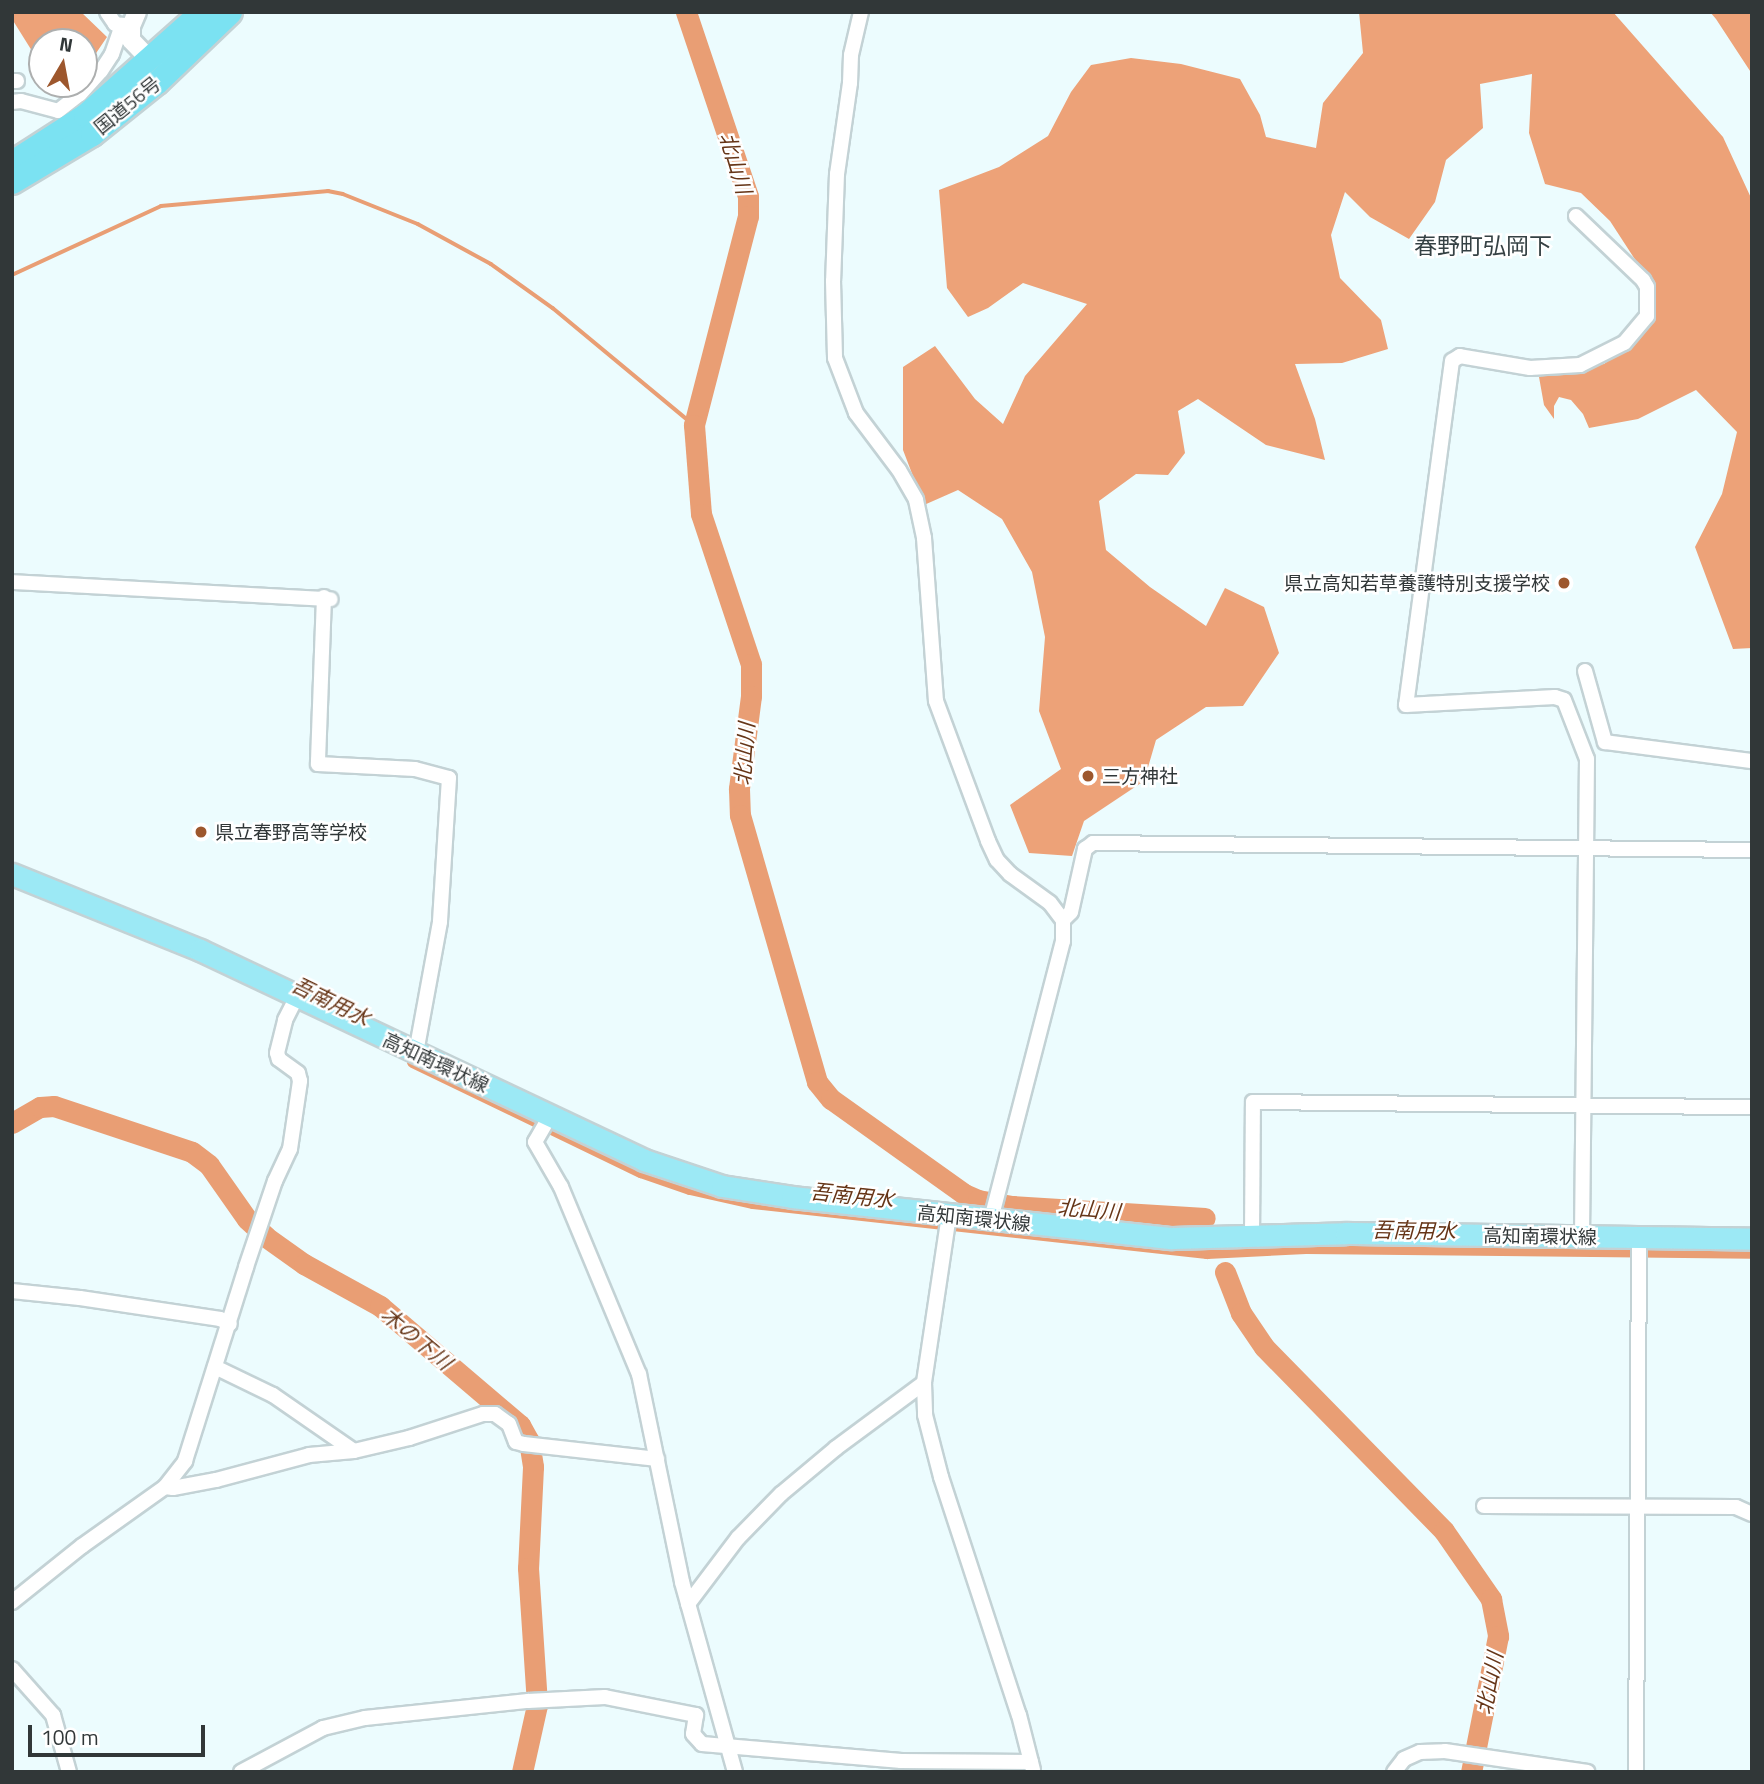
<!DOCTYPE html>
<html>
<head>
<meta charset="utf-8">
<style>
	body { margin:0 }
	#map { position:relative; width:1764px; height:1784px; overflow:hidden; background:#ecfcfe; font-family:"Titillium Web","Noto Sans JP",sans-serif }
	div>[style] { position:absolute }
	[style*='--x'] { left:calc(var(--x)*1px); top:calc(var(--y)*1px); width:calc(var(--w)*1px); rotate:calc(var(--a)*1deg) }
	.forest>* { inset:0; background:#eda278 }
	.stream>* { height:3.5px; margin:-1.75px; padding:0 1.75px; transform-origin:1.75px; border-radius:1.75px; background:#e99e74 }
	.canal>* { height:12px; margin:-6px; padding:0 6px; transform-origin:6px; border-radius:6px; background:#e99e74 }
	.river>* { height:21px; margin:-10.5px; padding:0 10.5px; transform-origin:10.5px; border-radius:10.5px; background:#e99e74 }
	.roads { filter:drop-shadow(2px 0 #c3d2d5) drop-shadow(-2px 0 #c3d2d5) drop-shadow(0 2px #c3d2d5) drop-shadow(0 -2px #c3d2d5) }
	.minor>* { height:14px; margin:-7px; padding:0 7px; transform-origin:7px; border-radius:7px; background:#fff }
	.tertiary>* { height:18px; margin:-9px; padding:0 9px; transform-origin:9px; border-radius:9px; background:#fff }
	.primary>* { height:21px; margin:-10.5px; padding:0 10.5px; transform-origin:10.5px; border-radius:10.5px; background:#9ce9f5 }
	.trunk>* { height:23px; margin:-11.5px; padding:0 11.5px; transform-origin:11.5px; border-radius:11.5px; background:#7be2f2 }
	.dots>* { width:19px; height:19px; translate:-50% -50%; box-sizing:border-box; border:4px solid #fff; border-radius:50% }
	span { translate:-50% -50%; white-space:nowrap; text-align:center; line-height:1.15; -webkit-text-stroke:5px #fff; paint-order:stroke }
	.street-label { font-size:19px; color:#313738 }
	.poi-label { font-size:19px; color:#313738 }
	.right { translate:-100% -50%; text-align:right }
	.left { translate:0 -50%; text-align:left }
	.water-label { font-size:21px; color:#663517; font-style:italic }
	.quarter-label { font-size:23px; color:#354144 }
	.frame { position:absolute; inset:0; border:14px solid #313738; pointer-events:none }
	.north { position:absolute; left:28px; top:28px; width:70px; height:70px; box-sizing:border-box; background:#fff; border:2px solid #adafaf; border-radius:50%; rotate:10deg; font-size:19px; font-weight:700; line-height:28px; text-align:center; color:#313738 }
	.north::after { content:''; display:block; margin:auto; width:24px; height:32px; background:#9d572d; clip-path:polygon(50% 0,100% 100%,50% 72%,0 100%) }
	.scale { position:absolute; left:28px; top:1725px; width:177px; height:32px; box-sizing:border-box; border:4px solid #313738; border-top:0; padding-left:9px; font-size:21px; line-height:24px; white-space:nowrap; color:#313738; -webkit-text-stroke:5px #fff; paint-order:stroke }
</style>
</head>
<body>
<div id="map">
	<div class="forest">
		<i style="clip-path:polygon(12px 12px,81px 12px,107px 37px,84px 71px,84px 42px,42px 42px,42px 67px,12px 19px)"></i>
		<i style="clip-path:polygon(1359px 12px,1613px 12px,1723px 137px,1752px 200px,1752px 648px,1733px 649px,1695px 547px,1722px 494px,1737px 432px,1696px 390px,1638px 419px,1589px 428px,1583px 414px,1571px 400px,1559px 397px,1554px 406px,1554px 419px,1544px 405px,1539px 377px,1553px 370px,1604px 364px,1642px 335px,1653px 296px,1636px 261px,1610px 221px,1581px 193px,1545px 184px,1529px 133px,1532px 74px,1480px 84px,1483px 128px,1446px 160px,1435px 202px,1409px 239px,1370px 217px,1345px 192px,1331px 235px,1340px 278px,1381px 320px,1388px 349px,1342px 363px,1295px 364px,1315px 419px,1325px 460px,1266px 445px,1198px 399px,1178px 411px,1185px 453px,1168px 475px,1136px 474px,1099px 501px,1106px 550px,1150px 587px,1206px 626px,1225px 588px,1264px 607px,1279px 653px,1243px 706px,1206px 707px,1156px 740px,1144px 781px,1084px 821px,1072px 856px,1029px 853px,1010px 805px,1061px 769px,1039px 711px,1045px 637px,1032px 572px,1002px 519px,958px 490px,924px 505px,903px 450px,903px 367px,935px 346px,975px 399px,1003px 424px,1025px 376px,1087px 304px,1023px 283px,988px 308px,968px 317px,947px 288px,939px 190px,999px 167px,1048px 136px,1071px 92px,1091px 65px,1131px 58px,1181px 64px,1240px 79px,1260px 115px,1266px 137px,1316px 148px,1323px 103px,1363px 53px)"></i>
		<i style="clip-path:polygon(1710px 12px,1752px 12px,1752px 74px,1716px 19px)"></i>
	</div>
	<div class="stream">
		<i style="--x:12;--y:275;--w:164;--a:-24.8"></i>
		<i style="--x:161;--y:206;--w:168;--a:-5.1"></i>
		<i style="--x:328;--y:191;--w:15;--a:11"></i>
		<i style="--x:343;--y:194;--w:81;--a:21.8"></i>
		<i style="--x:418;--y:224;--w:83;--a:28.7"></i>
		<i style="--x:491;--y:264;--w:76;--a:35.4"></i>
		<i style="--x:553;--y:308;--w:183;--a:39.7"></i>
	</div>
	<div class="canal">
		<i style="--x:413;--y:1062;--w:253;--a:25.8"></i>
		<i style="--x:641;--y:1172;--w:52;--a:19.1"></i>
		<i style="--x:690;--y:1189;--w:65;--a:12.5"></i>
		<i style="--x:753;--y:1203;--w:457;--a:6.3"></i>
		<i style="--x:1207;--y:1253;--w:99;--a:-2.9"></i>
		<i style="--x:1306;--y:1248;--w:446;--a:0.6"></i>
	</div>
	<div class="river">
		<i style="--x:686;--y:12;--w:194;--a:71.4"></i>
		<i style="--x:748;--y:196;--w:20;--a:90"></i>
		<i style="--x:748;--y:216;--w:216;--a:104.5"></i>
		<i style="--x:694;--y:425;--w:89;--a:85.5"></i>
		<i style="--x:701;--y:514;--w:158;--a:71.6"></i>
		<i style="--x:751;--y:664;--w:32;--a:90"></i>
		<i style="--x:751;--y:696;--w:94;--a:97.4"></i>
		<i style="--x:739;--y:789;--w:26;--a:88"></i>
		<i style="--x:740;--y:815;--w:278;--a:73.9"></i>
		<i style="--x:817;--y:1082;--w:22;--a:51"></i>
		<i style="--x:831;--y:1099;--w:163;--a:35.5"></i>
		<i style="--x:964;--y:1194;--w:15;--a:23"></i>
		<i style="--x:978;--y:1200;--w:36;--a:10"></i>
		<i style="--x:1013;--y:1206;--w:192;--a:3.6"></i>
		<i style="--x:12;--y:1123;--w:32;--a:-30"></i>
		<i style="--x:40;--y:1107;--w:14;--a:-4"></i>
		<i style="--x:54;--y:1106;--w:145;--a:18.4"></i>
		<i style="--x:192;--y:1152;--w:21;--a:37"></i>
		<i style="--x:209;--y:1165;--w:66;--a:54.9"></i>
		<i style="--x:247;--y:1219;--w:26;--a:43"></i>
		<i style="--x:266;--y:1237;--w:47;--a:35.4"></i>
		<i style="--x:304;--y:1264;--w:87;--a:28.9"></i>
		<i style="--x:380;--y:1306;--w:184;--a:40.4"></i>
		<i style="--x:520;--y:1425;--w:18;--a:61"></i>
		<i style="--x:529;--y:1441;--w:26;--a:81"></i>
		<i style="--x:533;--y:1467;--w:101;--a:92.8"></i>
		<i style="--x:528;--y:1568;--w:137;--a:86.2"></i>
		<i style="--x:537;--y:1705;--w:69;--a:102.6"></i>
		<i style="--x:1225;--y:1272;--w:44;--a:68.7"></i>
		<i style="--x:1241;--y:1313;--w:41;--a:55.9"></i>
		<i style="--x:1264;--y:1347;--w:257;--a:45.6"></i>
		<i style="--x:1444;--y:1531;--w:83;--a:55.3"></i>
		<i style="--x:1491;--y:1599;--w:38;--a:79"></i>
		<i style="--x:1498;--y:1636;--w:139;--a:101.2"></i>
	</div>
	<div class="roads">
		<div class="minor">
			<i style="--x:107;--y:12;--w:14;--a:56"></i>
			<i style="--x:115;--y:24;--w:14;--a:8"></i>
			<i style="--x:861;--y:12;--w:44;--a:103.1"></i>
			<i style="--x:851;--y:55;--w:28;--a:92"></i>
			<i style="--x:850;--y:83;--w:92;--a:98.1"></i>
			<i style="--x:837;--y:174;--w:107;--a:92.1"></i>
			<i style="--x:833;--y:281;--w:77;--a:88.5"></i>
			<i style="--x:835;--y:358;--w:59;--a:69.1"></i>
			<i style="--x:856;--y:413;--w:71;--a:53"></i>
			<i style="--x:899;--y:470;--w:34;--a:60"></i>
			<i style="--x:916;--y:500;--w:39;--a:78"></i>
			<i style="--x:924;--y:538;--w:163;--a:85.8"></i>
			<i style="--x:936;--y:701;--w:149;--a:69.6"></i>
			<i style="--x:988;--y:841;--w:21;--a:65"></i>
			<i style="--x:997;--y:860;--w:19;--a:47"></i>
			<i style="--x:1010;--y:874;--w:49;--a:35.9"></i>
			<i style="--x:1050;--y:903;--w:21;--a:53"></i>
			<i style="--x:1063;--y:920;--w:21;--a:90"></i>
			<i style="--x:1063;--y:941;--w:288;--a:104.5"></i>
			<i style="--x:12;--y:81;--w:5;--a:0"></i>
			<i style="--x:12;--y:102;--w:9;--a:-6"></i>
			<i style="--x:21;--y:101;--w:38;--a:15"></i>
			<i style="--x:58;--y:111;--w:28;--a:-38"></i>
			<i style="--x:80;--y:94;--w:31;--a:-48"></i>
			<i style="--x:101;--y:71;--w:20;--a:-57"></i>
			<i style="--x:112;--y:54;--w:31;--a:-71"></i>
			<i style="--x:1576;--y:216;--w:93;--a:43.7"></i>
			<i style="--x:1643;--y:280;--w:8;--a:60"></i>
			<i style="--x:1647;--y:287;--w:29;--a:90"></i>
			<i style="--x:1647;--y:316;--w:35;--a:130"></i>
			<i style="--x:1624;--y:343;--w:49;--a:153.4"></i>
			<i style="--x:1580;--y:365;--w:50;--a:176.6"></i>
			<i style="--x:1530;--y:368;--w:71;--a:-170.3"></i>
			<i style="--x:1460;--y:356;--w:9;--a:148"></i>
			<i style="--x:1452;--y:361;--w:347;--a:97.6"></i>
			<i style="--x:1406;--y:705;--w:149;--a:-3.1"></i>
			<i style="--x:1555;--y:697;--w:9;--a:18"></i>
			<i style="--x:1564;--y:700;--w:63;--a:68.7"></i>
			<i style="--x:1587;--y:759;--w:478;--a:90.6"></i>
			<i style="--x:12;--y:582;--w:319;--a:3.1"></i>
			<i style="--x:324;--y:597;--w:167;--a:92.1"></i>
			<i style="--x:318;--y:764;--w:97;--a:3"></i>
			<i style="--x:415;--y:769;--w:35;--a:15"></i>
			<i style="--x:449;--y:778;--w:144;--a:93.6"></i>
			<i style="--x:440;--y:922;--w:133;--a:100.4"></i>
			<i style="--x:1585;--y:671;--w:74;--a:74.3"></i>
			<i style="--x:1605;--y:742;--w:148;--a:7.4"></i>
			<i style="--x:1063;--y:920;--w:11;--a:-45"></i>
			<i style="--x:1071;--y:912;--w:65;--a:-77.5"></i>
			<i style="--x:1085;--y:849;--w:10;--a:-37"></i>
			<i style="--x:1093;--y:843;--w:659;--a:0.61"></i>
			<i style="--x:550;--y:1116;--w:30;--a:120"></i>
			<i style="--x:535;--y:1142;--w:52;--a:60"></i>
			<i style="--x:561;--y:1187;--w:203;--a:67.4"></i>
			<i style="--x:639;--y:1374;--w:212;--a:78.3"></i>
			<i style="--x:682;--y:1582;--w:197;--a:74.4"></i>
			<i style="--x:949;--y:1215;--w:170;--a:98.5"></i>
			<i style="--x:924;--y:1383;--w:32;--a:88"></i>
			<i style="--x:925;--y:1415;--w:64;--a:75.5"></i>
			<i style="--x:941;--y:1477;--w:250;--a:71.9"></i>
			<i style="--x:1019;--y:1715;--w:57;--a:75.7"></i>
			<i style="--x:1252;--y:1237;--w:135;--a:-89.6"></i>
			<i style="--x:1253;--y:1102;--w:499;--a:0.6"></i>
			<i style="--x:12;--y:1291;--w:68;--a:5.9"></i>
			<i style="--x:80;--y:1298;--w:142;--a:8.5"></i>
			<i style="--x:220;--y:1319;--w:11;--a:27"></i>
			<i style="--x:215;--y:1367;--w:64;--a:25.8"></i>
			<i style="--x:273;--y:1395;--w:98;--a:34.7"></i>
			<i style="--x:354;--y:1451;--w:57;--a:-13.3"></i>
			<i style="--x:409;--y:1438;--w:78;--a:-18"></i>
			<i style="--x:483;--y:1414;--w:12;--a:0"></i>
			<i style="--x:495;--y:1414;--w:17;--a:36"></i>
			<i style="--x:509;--y:1424;--w:19;--a:69"></i>
			<i style="--x:516;--y:1442;--w:8;--a:14"></i>
			<i style="--x:524;--y:1444;--w:134;--a:6.4"></i>
			<i style="--x:165;--y:1487;--w:8;--a:7"></i>
			<i style="--x:173;--y:1488;--w:44;--a:-10.5"></i>
			<i style="--x:216;--y:1480;--w:96;--a:-15"></i>
			<i style="--x:309;--y:1455;--w:45;--a:-5.1"></i>
			<i style="--x:1484;--y:1506;--w:252;--a:0.2"></i>
			<i style="--x:1736;--y:1507;--w:17;--a:24"></i>
			<i style="--x:12;--y:1602;--w:90;--a:-38.7"></i>
			<i style="--x:82;--y:1546;--w:102;--a:-35.4"></i>
			<i style="--x:165;--y:1487;--w:33;--a:-52"></i>
			<i style="--x:185;--y:1461;--w:203;--a:-72.5"></i>
			<i style="--x:246;--y:1267;--w:91;--a:-71.4"></i>
			<i style="--x:275;--y:1181;--w:35;--a:-65"></i>
			<i style="--x:290;--y:1149;--w:69;--a:-81.6"></i>
			<i style="--x:300;--y:1081;--w:8;--a:-104"></i>
			<i style="--x:298;--y:1073;--w:24;--a:-144"></i>
			<i style="--x:279;--y:1059;--w:6;--a:-108"></i>
			<i style="--x:277;--y:1053;--w:34;--a:-76"></i>
			<i style="--x:285;--y:1020;--w:27;--a:-63"></i>
			<i style="--x:688;--y:1604;--w:83;--a:-52.9"></i>
			<i style="--x:738;--y:1538;--w:62;--a:-45.7"></i>
			<i style="--x:781;--y:1494;--w:72;--a:-39.9"></i>
			<i style="--x:836;--y:1448;--w:109;--a:-36.5"></i>
			<i style="--x:12;--y:1669;--w:62;--a:48.3"></i>
			<i style="--x:53;--y:1715;--w:59;--a:74.3"></i>
			<i style="--x:241;--y:1772;--w:93;--a:-28.2"></i>
			<i style="--x:323;--y:1728;--w:43;--a:-13.4"></i>
			<i style="--x:365;--y:1718;--w:164;--a:-6"></i>
			<i style="--x:528;--y:1701;--w:77;--a:-3"></i>
			<i style="--x:605;--y:1697;--w:93;--a:11.2"></i>
			<i style="--x:696;--y:1715;--w:19;--a:99"></i>
			<i style="--x:693;--y:1734;--w:13;--a:48"></i>
			<i style="--x:702;--y:1744;--w:200;--a:4.9"></i>
			<i style="--x:901;--y:1761;--w:130;--a:0.4"></i>
			<i style="--x:1394;--y:1772;--w:16;--a:-52"></i>
			<i style="--x:1404;--y:1759;--w:17;--a:-24"></i>
			<i style="--x:1420;--y:1752;--w:25;--a:-2"></i>
			<i style="--x:1445;--y:1751;--w:144;--a:8.4"></i>
			<i style="--x:1636;--y:1772;--w:534;--a:-89.68"></i>
		</div>
		<div class="tertiary">
			<i style="--x:137;--y:12;--w:15;--a:113"></i>
			<i style="--x:131;--y:26;--w:14;--a:90"></i>
			<i style="--x:131;--y:40;--w:28;--a:46"></i>
		</div>
		<div class="primary">
			<i style="--x:12;--y:874;--w:203;--a:22"></i>
			<i style="--x:200;--y:950;--w:491;--a:25.3"></i>
			<i style="--x:644;--y:1160;--w:82;--a:18.4"></i>
			<i style="--x:722;--y:1186;--w:71;--a:8.9"></i>
			<i style="--x:792;--y:1197;--w:382;--a:6.2"></i>
			<i style="--x:1172;--y:1238;--w:174;--a:-1.6"></i>
			<i style="--x:1346;--y:1233;--w:406;--a:0.8"></i>
		</div>
		<div class="trunk">
			<i style="--x:12;--y:162;--w:87;--a:-32.8"></i>
			<i style="--x:85;--y:115;--w:155;--a:-41.6"></i>
			<i style="--x:12;--y:182;--w:93;--a:-31"></i>
			<i style="--x:92;--y:134;--w:83;--a:-38.7"></i>
			<i style="--x:157;--y:82;--w:101;--a:-43.8"></i>
		</div>
	</div>
	<div class="dots">
		<i style="left:1564px;top:583px;background:#9d572d"></i>
		<i style="left:1088px;top:776px;background:#9d572d"></i>
		<i style="left:201px;top:832px;background:#9d572d"></i>
	</div>
	<div class="street-label">
		<span style="left:127px;top:105px;rotate:-39deg">国道56号</span>
		<span style="left:436px;top:1062px;rotate:25deg">高知南環状線</span>
		<span style="left:974px;top:1218px;rotate:6deg">高知南環状線</span>
		<span style="left:1540px;top:1236px;rotate:1deg">高知南環状線</span>
	</div>
	<div class="poi-label">
		<span class="right" style="left:1550px;top:583px">県立高知若草養護特別支援学校</span>
		<span class="left" style="left:1102px;top:776px">三方神社</span>
		<span class="left" style="left:215px;top:832px">県立春野高等学校</span>
	</div>
	<div class="water-label">
		<span style="left:736px;top:163px;rotate:73deg">北山川</span>
		<span style="left:744px;top:754px;rotate:-86deg">北山川</span>
		<span style="left:331px;top:1001px;rotate:26deg">吾南用水</span>
		<span style="left:852px;top:1195px;rotate:6deg">吾南用水</span>
		<span style="left:1089px;top:1209px;rotate:5deg">北山川</span>
		<span style="left:1414px;top:1230px;rotate:1deg">吾南用水</span>
		<span style="left:417px;top:1338px;rotate:40deg">木の下川</span>
		<span style="left:1489px;top:1683px;rotate:-79deg">北山川</span>
	</div>
	<div class="quarter-label">
		<span style="left:1483px;top:246px">春野町弘岡下</span>
	</div>
	<div class="frame"></div>
	<div class="north">N</div>
	<div class="scale">100 m</div>
</div>
</body>
</html>
